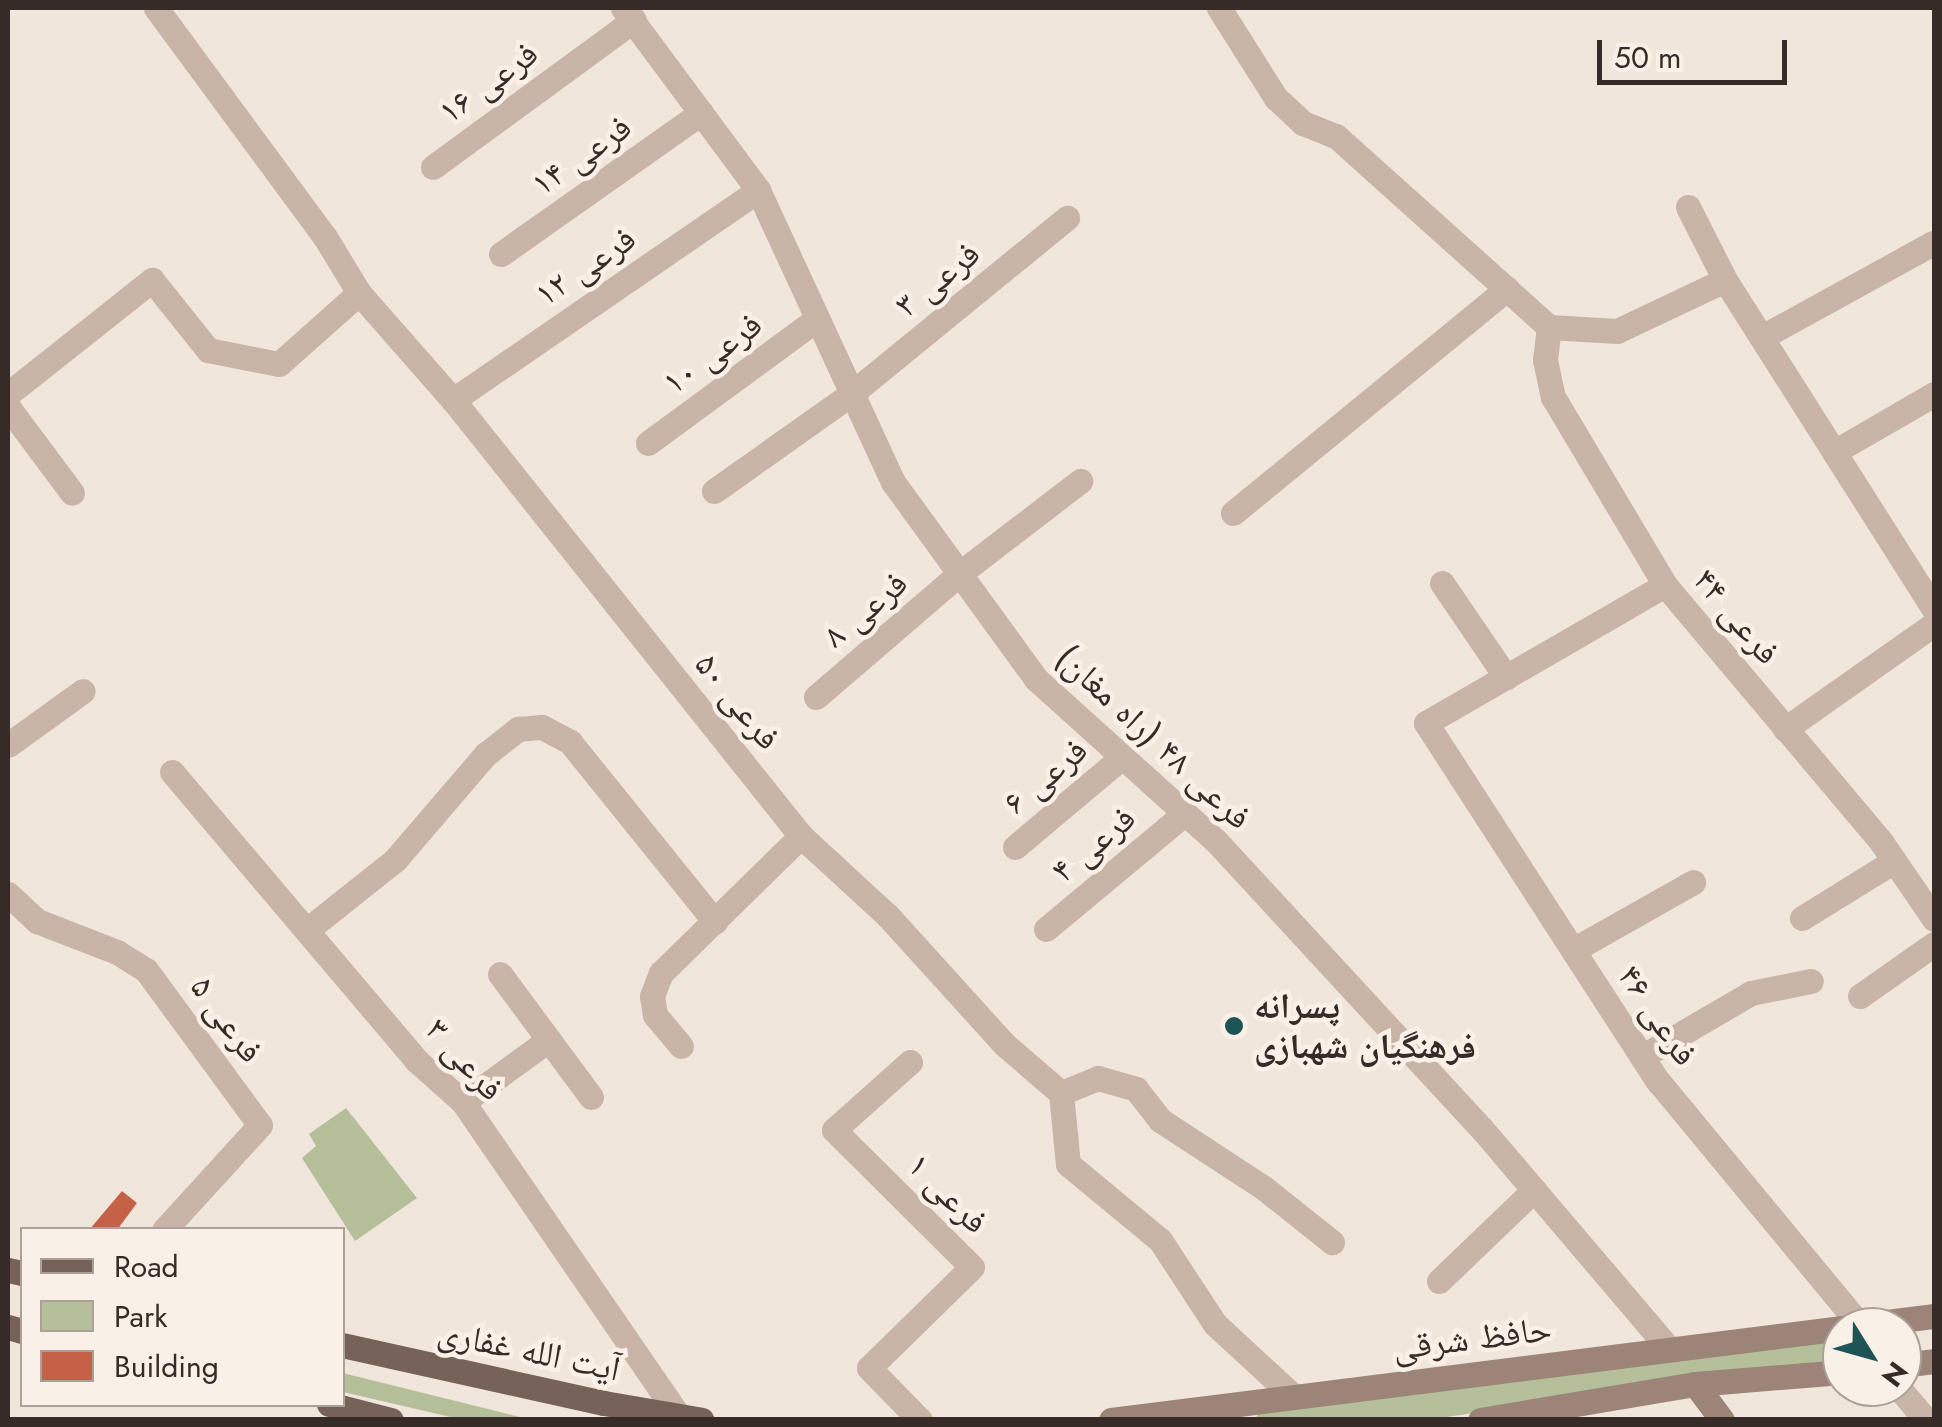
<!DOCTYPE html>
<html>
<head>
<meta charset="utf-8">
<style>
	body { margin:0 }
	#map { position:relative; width:1942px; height:1427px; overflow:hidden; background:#f1e6db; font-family:Jost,"Noto Naskh Arabic",sans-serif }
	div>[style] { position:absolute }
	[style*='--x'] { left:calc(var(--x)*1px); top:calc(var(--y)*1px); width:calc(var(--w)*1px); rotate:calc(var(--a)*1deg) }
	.green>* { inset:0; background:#b5c09b }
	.building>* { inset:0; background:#c46146 }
	.street>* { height:25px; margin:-12.5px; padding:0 12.5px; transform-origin:12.5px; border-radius:12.5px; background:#c9b5a7 }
	.secondary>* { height:25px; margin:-12.5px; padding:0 12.5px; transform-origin:12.5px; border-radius:12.5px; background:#9d8478 }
	.primary>* { height:25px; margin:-12.5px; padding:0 12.5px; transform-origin:12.5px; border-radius:12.5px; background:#776259 }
	.dots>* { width:28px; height:28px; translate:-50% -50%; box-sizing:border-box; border:5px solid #f9f0e7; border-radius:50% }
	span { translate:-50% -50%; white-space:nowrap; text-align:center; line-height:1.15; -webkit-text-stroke:9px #f9f0e7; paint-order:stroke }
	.street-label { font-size:35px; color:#362b27 }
	.poi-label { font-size:35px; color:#362b27; font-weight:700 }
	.left { translate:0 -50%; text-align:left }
	.frame { position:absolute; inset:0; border:10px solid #362b27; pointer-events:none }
	.legend { position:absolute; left:20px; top:1227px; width:325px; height:180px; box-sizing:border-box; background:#f9f0e7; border:2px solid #aba19a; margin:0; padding:12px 18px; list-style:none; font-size:30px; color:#362b27 }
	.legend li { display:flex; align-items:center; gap:20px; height:50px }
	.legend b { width:50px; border:2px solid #aba19a }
	.north { position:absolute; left:1822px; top:1307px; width:100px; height:100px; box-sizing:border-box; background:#f9f0e7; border:2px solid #aba19a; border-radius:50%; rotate:127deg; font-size:28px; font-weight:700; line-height:40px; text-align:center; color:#362b27 }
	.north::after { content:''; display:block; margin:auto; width:35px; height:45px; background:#1e5456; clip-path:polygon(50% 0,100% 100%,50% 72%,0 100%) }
	.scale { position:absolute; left:1597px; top:40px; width:190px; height:45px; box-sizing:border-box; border:5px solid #362b27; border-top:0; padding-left:12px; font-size:30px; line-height:35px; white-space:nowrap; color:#362b27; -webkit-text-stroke:8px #f9f0e7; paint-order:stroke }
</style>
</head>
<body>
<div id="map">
	<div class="green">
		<i style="clip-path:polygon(346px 1108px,417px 1198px,355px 1241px,302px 1158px,316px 1146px,309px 1134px)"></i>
		<i style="clip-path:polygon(1842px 1339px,1842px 1359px,1433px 1419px,1255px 1420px,1259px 1412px)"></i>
		<i style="clip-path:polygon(343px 1373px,528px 1419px,459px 1419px,343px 1392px)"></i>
	</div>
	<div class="building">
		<i style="clip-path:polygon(122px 1191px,137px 1203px,117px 1230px,89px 1230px)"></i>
	</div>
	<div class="street">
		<i style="--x:156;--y:8;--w:285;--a:53.6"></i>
		<i style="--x:325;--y:237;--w:66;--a:58.7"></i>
		<i style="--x:359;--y:293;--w:142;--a:48.7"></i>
		<i style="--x:453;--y:400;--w:558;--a:51.4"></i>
		<i style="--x:801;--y:836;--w:118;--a:42.6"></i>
		<i style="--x:888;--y:916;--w:173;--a:47.8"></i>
		<i style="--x:1004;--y:1044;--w:75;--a:40.7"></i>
		<i style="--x:1061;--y:1093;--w:71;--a:84.4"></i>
		<i style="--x:1068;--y:1164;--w:119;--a:39.6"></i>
		<i style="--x:1160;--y:1240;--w:100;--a:56.8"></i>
		<i style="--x:1215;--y:1324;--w:105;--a:42.7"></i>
		<i style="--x:623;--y:8;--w:227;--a:53.4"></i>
		<i style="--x:758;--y:190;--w:322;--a:65.2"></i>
		<i style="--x:893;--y:482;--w:243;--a:54"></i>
		<i style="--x:1036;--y:679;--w:242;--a:42"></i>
		<i style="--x:1216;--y:841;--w:392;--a:47.3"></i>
		<i style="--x:1482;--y:1129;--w:289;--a:49.6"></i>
		<i style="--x:1219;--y:8;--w:107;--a:57.7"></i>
		<i style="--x:1276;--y:98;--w:37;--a:43"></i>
		<i style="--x:1303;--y:123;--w:35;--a:22"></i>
		<i style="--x:1336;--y:136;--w:286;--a:41.9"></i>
		<i style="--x:1549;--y:327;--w:68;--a:3.4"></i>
		<i style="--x:1617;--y:331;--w:119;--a:-25.3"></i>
		<i style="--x:433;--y:167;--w:249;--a:-36.2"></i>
		<i style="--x:1688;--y:207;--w:82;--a:63.1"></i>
		<i style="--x:1725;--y:280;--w:390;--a:57.6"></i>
		<i style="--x:501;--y:254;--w:245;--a:-35.2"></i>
		<i style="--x:1549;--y:327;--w:33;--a:97"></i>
		<i style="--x:1545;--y:360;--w:38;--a:78"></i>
		<i style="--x:1553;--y:397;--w:219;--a:59.2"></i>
		<i style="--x:1665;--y:585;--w:337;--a:49.9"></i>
		<i style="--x:1882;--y:843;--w:92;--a:55.6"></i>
		<i style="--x:1762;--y:337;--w:195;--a:-28.8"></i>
		<i style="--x:8;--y:394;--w:184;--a:-38.4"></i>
		<i style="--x:152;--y:280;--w:90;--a:51.3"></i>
		<i style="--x:208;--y:350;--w:72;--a:11.2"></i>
		<i style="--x:279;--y:364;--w:107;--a:-41.6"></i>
		<i style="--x:453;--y:400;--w:370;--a:-34.5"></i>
		<i style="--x:8;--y:407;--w:107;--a:53.3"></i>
		<i style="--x:648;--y:443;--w:210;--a:-36.3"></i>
		<i style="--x:1834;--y:452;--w:116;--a:-30.1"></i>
		<i style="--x:714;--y:491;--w:168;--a:-35.3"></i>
		<i style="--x:851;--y:394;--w:279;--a:-39.2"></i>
		<i style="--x:1233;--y:513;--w:354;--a:-39.3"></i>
		<i style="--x:1442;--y:583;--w:114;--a:55.8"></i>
		<i style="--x:1665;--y:585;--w:276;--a:150"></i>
		<i style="--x:1426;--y:723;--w:427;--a:57.1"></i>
		<i style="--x:1658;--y:1081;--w:317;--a:50.4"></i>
		<i style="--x:816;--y:697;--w:189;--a:-40.7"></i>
		<i style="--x:959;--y:574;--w:153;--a:-37.5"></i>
		<i style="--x:1785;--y:729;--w:182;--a:-35.2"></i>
		<i style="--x:8;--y:745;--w:92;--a:-35.8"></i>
		<i style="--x:172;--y:772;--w:379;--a:49.7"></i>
		<i style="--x:417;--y:1061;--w:62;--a:41.7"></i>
		<i style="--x:463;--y:1102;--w:381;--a:55.5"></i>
		<i style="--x:1015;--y:847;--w:138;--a:-40"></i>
		<i style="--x:8;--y:894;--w:40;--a:43"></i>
		<i style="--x:37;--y:921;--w:86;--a:21.2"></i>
		<i style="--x:117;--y:952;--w:34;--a:32"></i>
		<i style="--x:146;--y:970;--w:192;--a:53.7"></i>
		<i style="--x:260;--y:1125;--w:142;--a:132.4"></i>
		<i style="--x:1802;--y:918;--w:108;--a:-31.8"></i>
		<i style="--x:1046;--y:929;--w:181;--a:-39.8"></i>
		<i style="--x:307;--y:930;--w:112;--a:-38.5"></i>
		<i style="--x:395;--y:860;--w:140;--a:-49.4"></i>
		<i style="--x:486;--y:754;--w:41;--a:-38"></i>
		<i style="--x:518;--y:729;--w:24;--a:-5"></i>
		<i style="--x:542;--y:727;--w:32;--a:28"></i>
		<i style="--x:570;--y:742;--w:231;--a:51.1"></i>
		<i style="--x:1573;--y:950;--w:138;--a:-29.5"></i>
		<i style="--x:500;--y:974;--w:153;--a:53.5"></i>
		<i style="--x:1860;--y:996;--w:90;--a:-35.1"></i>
		<i style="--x:681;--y:1046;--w:40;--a:-130"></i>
		<i style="--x:655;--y:1015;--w:19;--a:-99"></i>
		<i style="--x:652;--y:996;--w:25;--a:-69"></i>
		<i style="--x:661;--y:973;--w:196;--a:-44.4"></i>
		<i style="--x:1643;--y:1056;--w:125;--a:-30.3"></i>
		<i style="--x:1751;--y:993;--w:61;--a:-11.3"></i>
		<i style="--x:910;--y:1062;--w:102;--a:138.2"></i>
		<i style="--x:834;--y:1130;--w:194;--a:44.8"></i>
		<i style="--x:972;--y:1267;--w:144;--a:135.6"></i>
		<i style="--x:869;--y:1368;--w:73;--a:45.6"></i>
		<i style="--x:1061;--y:1093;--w:40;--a:-22"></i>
		<i style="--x:1098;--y:1078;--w:40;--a:16"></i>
		<i style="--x:1136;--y:1089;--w:39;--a:52"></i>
		<i style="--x:1160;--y:1120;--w:124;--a:33.2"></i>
		<i style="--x:1264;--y:1188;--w:87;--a:38.5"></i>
		<i style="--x:463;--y:1102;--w:104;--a:-36"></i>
		<i style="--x:1439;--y:1281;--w:132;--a:-43.8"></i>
		<i style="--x:1898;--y:1387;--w:43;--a:49.7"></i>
	</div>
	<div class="secondary">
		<i style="--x:1847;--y:1327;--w:88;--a:-7.2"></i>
		<i style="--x:1902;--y:1365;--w:32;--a:-7"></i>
		<i style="--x:1695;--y:1384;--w:45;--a:53.1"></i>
		<i style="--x:1111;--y:1420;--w:737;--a:-7.17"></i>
		<i style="--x:1480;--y:1420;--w:218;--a:-9.5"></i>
		<i style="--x:1695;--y:1384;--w:147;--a:-4.7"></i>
	</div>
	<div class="primary">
		<i style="--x:8;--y:1270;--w:14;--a:12"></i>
		<i style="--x:8;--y:1327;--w:15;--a:16"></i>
		<i style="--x:342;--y:1345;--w:268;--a:12.5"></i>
		<i style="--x:604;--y:1403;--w:99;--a:9.8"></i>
		<i style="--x:329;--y:1404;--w:64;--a:14.5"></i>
	</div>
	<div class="dots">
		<i style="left:1234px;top:1026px;background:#1e5456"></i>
	</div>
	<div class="street-label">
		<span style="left:488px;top:82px;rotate:-36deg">فرعی ۱۶</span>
		<span style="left:581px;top:155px;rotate:-35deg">فرعی ۱۴</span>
		<span style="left:585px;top:266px;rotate:-34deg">فرعی ۱۲</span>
		<span style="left:937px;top:279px;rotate:-39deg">فرعی ۳</span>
		<span style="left:712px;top:353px;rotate:-36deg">فرعی ۱۰</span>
		<span style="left:865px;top:609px;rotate:-40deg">فرعی ۸</span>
		<span style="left:1737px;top:616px;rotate:50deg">فرعی ۴۴</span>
		<span style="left:738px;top:701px;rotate:51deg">فرعی ۵۰</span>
		<span style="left:1154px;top:737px;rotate:43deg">فرعی ۴۸ (راه مغان)</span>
		<span style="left:1045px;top:776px;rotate:-40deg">فرعی ۶</span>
		<span style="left:1093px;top:844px;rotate:-40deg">فرعی ۴</span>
		<span style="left:1658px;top:1015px;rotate:56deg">فرعی ۴۶</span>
		<span style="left:227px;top:1019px;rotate:54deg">فرعی ۵</span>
		<span style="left:465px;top:1059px;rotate:48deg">فرعی ۳</span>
		<span style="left:948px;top:1193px;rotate:45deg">فرعی ۱</span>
		<span style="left:1472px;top:1338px;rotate:-7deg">حافظ شرقی</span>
		<span style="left:529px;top:1350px;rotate:12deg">آیت الله غفاری</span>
	</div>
	<div class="poi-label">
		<span class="left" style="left:1254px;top:1026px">پسرانه<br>فرهنگیان شهبازی</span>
	</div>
	<div class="frame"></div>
	<ul class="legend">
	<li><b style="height:12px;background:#776259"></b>Road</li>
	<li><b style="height:28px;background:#b5c09b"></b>Park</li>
	<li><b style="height:28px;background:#c46146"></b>Building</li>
	</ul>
	<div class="north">N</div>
	<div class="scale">50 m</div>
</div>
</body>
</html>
